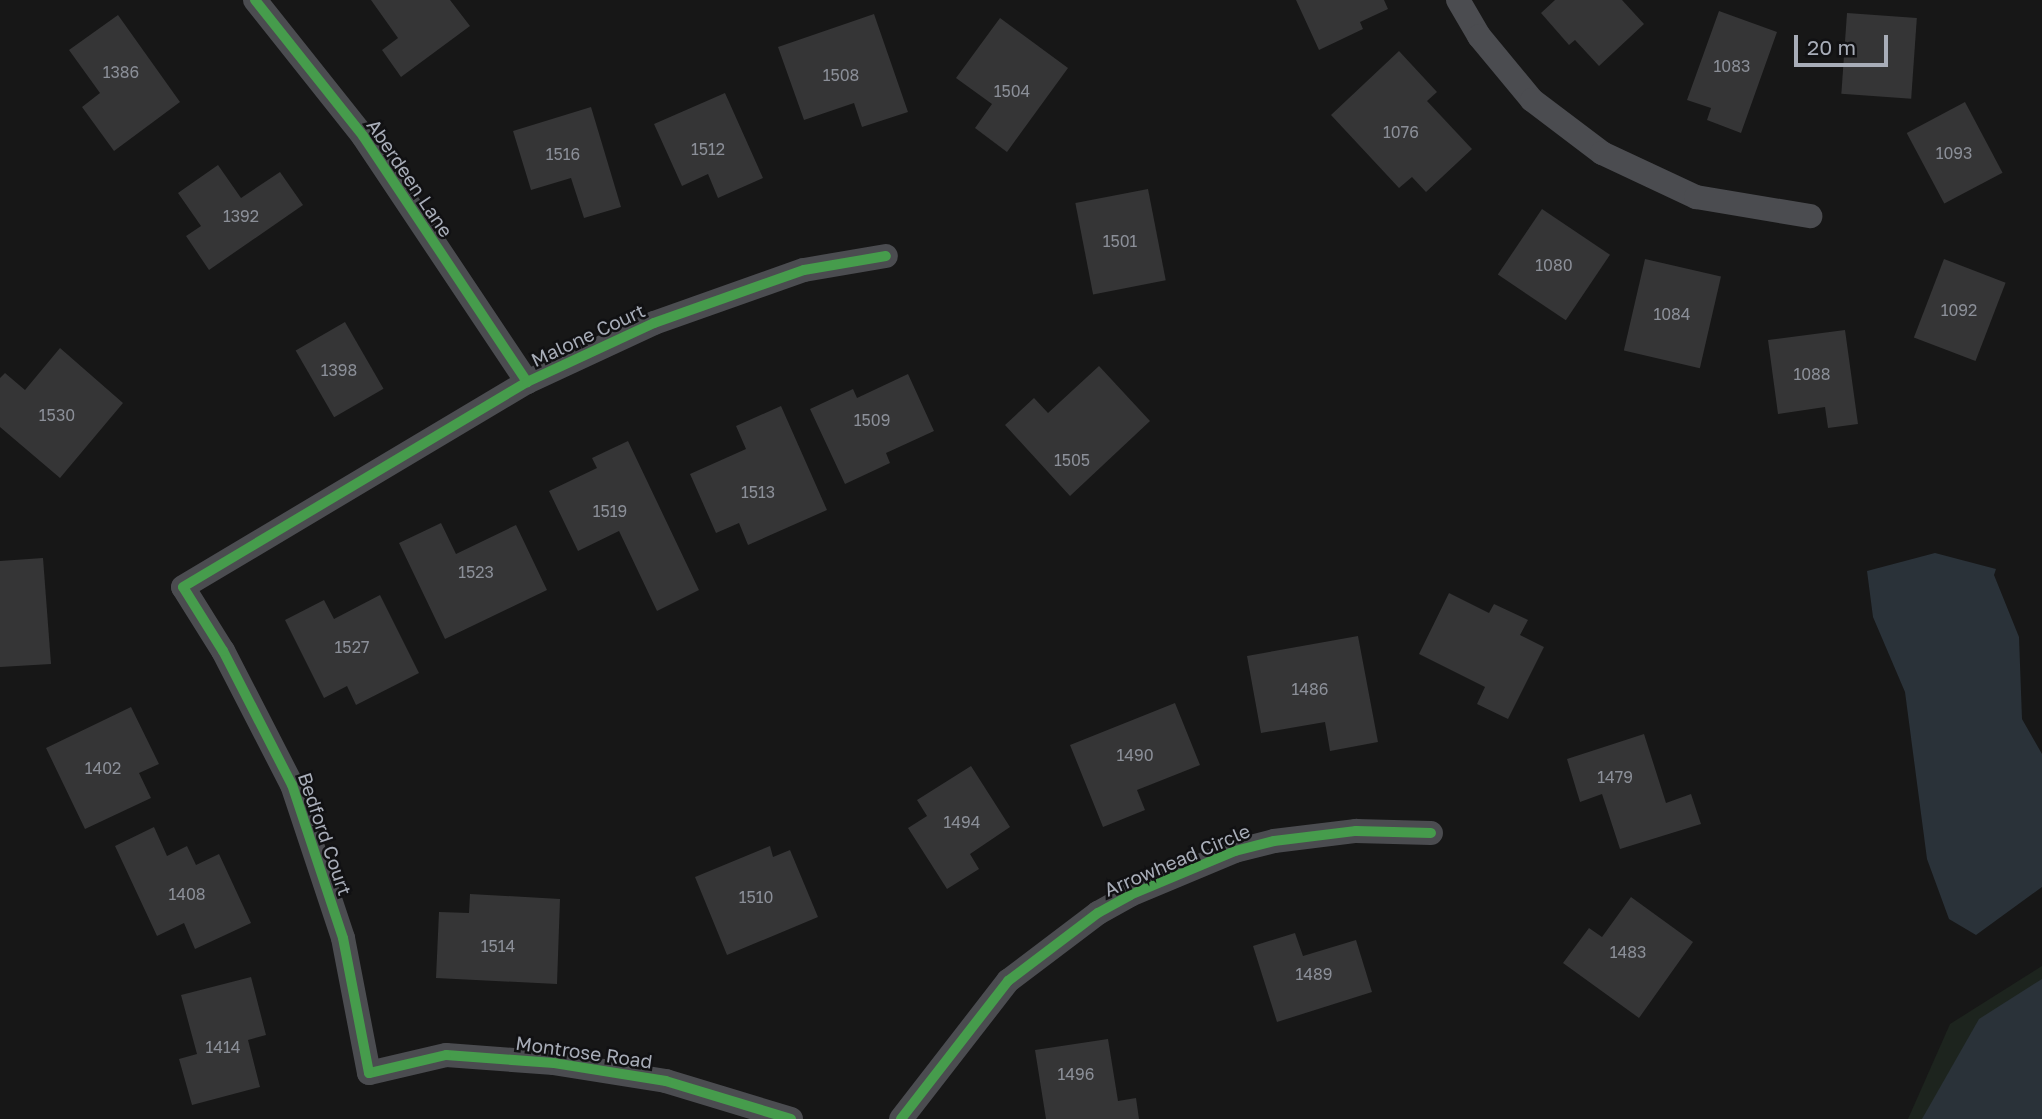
<!DOCTYPE html>
<html>
<head>
<meta charset="utf-8">
<style>
	body { margin:0 }
	#map { position:relative; width:2042px; height:1119px; overflow:hidden; background:#171717; font-family:"Golos Text",sans-serif }
	div>[style] { position:absolute }
	[style*='--x'] { left:calc(var(--x)*1px); top:calc(var(--y)*1px); width:calc(var(--w)*1px); rotate:calc(var(--a)*1deg) }
	.green>* { inset:0; background:#1d241e }
	.water>* { inset:0; background:#2a3239 }
	.building>* { inset:0; background:#353536; transform-origin:0 0 }
	.minor>* { height:24px; margin:-12px; padding:0 12px; transform-origin:12px; border-radius:12px; background:#4b4c50 }
	.cycleway>* { height:10px; margin:-5px; padding:0 5px; transform-origin:5px; border-radius:5px; background:#469c4c }
	span { translate:-50% -50%; white-space:nowrap; text-align:center; line-height:1.15; -webkit-text-stroke:5px #111113; paint-order:stroke }
	.number-label { font-size:16px; color:#8b8f98 }
	.number-label span { -webkit-text-stroke-width:0 }
	.street-label { font-size:19px; color:#a8adb8 }
	.scale { position:absolute; left:1794px; top:35px; width:94px; height:32px; box-sizing:border-box; border:4px solid #a8adb8; border-top:0; padding-left:9px; font-size:21px; line-height:24px; white-space:nowrap; color:#a8adb8; -webkit-text-stroke:5px #111113; paint-order:stroke }
</style>
</head>
<body>
<div id="map">
	<div class="green">
		<i style="clip-path:polygon(2042px 966px,2042px 1119px,1908px 1119px,1950px 1024px)"></i>
	</div>
	<div class="water">
		<i style="clip-path:polygon(1935px 553px,1996px 569px,1994px 575px,2019px 637px,2022px 719px,2042px 754px,2042px 887px,1976px 935px,1949px 919px,1927px 859px,1905px 692px,1873px 617px,1867px 571px)"></i>
		<i style="clip-path:polygon(2042px 979px,2042px 1119px,1922px 1119px,1979px 1019px)"></i>
	</div>
	<div class="building">
		<i style="clip-path:polygon(371px 0,450px 0,470px 26px,401px 77px,382px 50px,398px 38px)"></i>
		<i style="clip-path:polygon(1296px 0,1384px 0,1388px 9px,1360px 22px,1363px 29px,1319px 50px)"></i>
		<i style="clip-path:polygon(1555px 0,1622px 0,1644px 24px,1599px 66px,1575px 40px,1569px 45px,1541px 13px)"></i>
		<i style="clip-path:polygon(1719px 11px,1777px 32px,1741px 133px,1707px 120px,1711px 108px,1687px 100px)"></i>
		<i style="left:1847px;top:13px;width:70px;height:81px;rotate:4deg"></i>
		<i style="clip-path:polygon(874px 14px,908px 112px,862px 127px,854px 103px,804px 120px,778px 47px)"></i>
		<i style="clip-path:polygon(118px 15px,180px 102px,114px 151px,82px 107px,100px 93px,69px 50px)"></i>
		<i style="clip-path:polygon(1000px 18px,1068px 68px,1007px 152px,975px 128px,992px 104px,956px 78px)"></i>
		<i style="clip-path:polygon(1399px 51px,1437px 92px,1427px 101px,1472px 149px,1426px 192px,1412px 177px,1399px 188px,1331px 115px)"></i>
		<i style="clip-path:polygon(725px 93px,763px 178px,718px 198px,708px 174px,682px 186px,654px 124px)"></i>
		<i style="left:1965px;top:102px;width:80px;height:66px;rotate:62deg"></i>
		<i style="clip-path:polygon(591px 107px,621px 207px,584px 218px,571px 178px,531px 190px,513px 131px)"></i>
		<i style="clip-path:polygon(218px 165px,241px 198px,280px 172px,303px 205px,209px 270px,186px 236px,201px 226px,178px 193px)"></i>
		<i style="left:1148px;top:189px;width:93px;height:74px;rotate:79deg"></i>
		<i style="left:1542px;top:209px;width:82px;height:79px;rotate:34deg"></i>
		<i style="left:1645px;top:259px;width:78px;height:94px;rotate:13deg"></i>
		<i style="left:1944px;top:259px;width:66px;height:84px;rotate:21deg"></i>
		<i style="left:345px;top:322px;width:77px;height:57px;rotate:60deg"></i>
		<i style="clip-path:polygon(1845px 330px,1858px 424px,1828px 428px,1825px 407px,1778px 414px,1768px 340px)"></i>
		<i style="clip-path:polygon(60px 348px,123px 403px,60px 478px,0 427px,0 378px,5px 373px,25px 390px)"></i>
		<i style="clip-path:polygon(1099px 366px,1150px 421px,1070px 496px,1005px 425px,1034px 398px,1048px 413px)"></i>
		<i style="clip-path:polygon(908px 374px,934px 431px,886px 453px,890px 463px,845px 484px,810px 409px,853px 389px,857px 398px)"></i>
		<i style="clip-path:polygon(781px 406px,827px 510px,748px 545px,739px 523px,716px 533px,690px 474px,746px 449px,736px 426px)"></i>
		<i style="clip-path:polygon(628px 441px,699px 590px,657px 611px,619px 531px,578px 551px,549px 491px,597px 468px,592px 458px)"></i>
		<i style="clip-path:polygon(441px 523px,456px 554px,516px 525px,547px 590px,445px 639px,399px 543px)"></i>
		<i style="clip-path:polygon(43px 558px,51px 664px,0 667px,0 561px)"></i>
		<i style="clip-path:polygon(1449px 593px,1489px 613px,1494px 604px,1528px 620px,1520px 635px,1544px 647px,1508px 719px,1477px 704px,1485px 687px,1419px 654px)"></i>
		<i style="clip-path:polygon(380px 595px,419px 673px,356px 705px,347px 686px,324px 698px,285px 620px,324px 600px,334px 619px)"></i>
		<i style="clip-path:polygon(1358px 636px,1378px 742px,1330px 751px,1325px 722px,1261px 733px,1247px 656px)"></i>
		<i style="clip-path:polygon(1175px 703px,1200px 765px,1137px 790px,1145px 810px,1103px 827px,1070px 745px)"></i>
		<i style="clip-path:polygon(131px 707px,159px 764px,139px 773px,151px 798px,85px 829px,46px 748px)"></i>
		<i style="clip-path:polygon(1644px 734px,1666px 803px,1691px 794px,1701px 824px,1620px 849px,1602px 794px,1580px 802px,1567px 759px)"></i>
		<i style="clip-path:polygon(971px 766px,1010px 827px,970px 854px,979px 869px,947px 889px,908px 828px,927px 816px,917px 800px)"></i>
		<i style="clip-path:polygon(154px 827px,167px 856px,187px 846px,196px 865px,219px 854px,251px 923px,195px 949px,184px 923px,157px 936px,115px 846px)"></i>
		<i style="clip-path:polygon(770px 846px,773px 857px,790px 850px,818px 917px,727px 955px,695px 877px)"></i>
		<i style="clip-path:polygon(470px 894px,560px 899px,557px 984px,436px 978px,439px 912px,469px 913px)"></i>
		<i style="clip-path:polygon(1631px 897px,1693px 942px,1639px 1018px,1563px 963px,1589px 928px,1602px 937px)"></i>
		<i style="clip-path:polygon(1295px 933px,1303px 956px,1356px 940px,1372px 992px,1277px 1022px,1253px 946px)"></i>
		<i style="clip-path:polygon(251px 977px,266px 1035px,248px 1040px,260px 1087px,192px 1105px,179px 1059px,197px 1054px,181px 995px)"></i>
		<i style="clip-path:polygon(1108px 1039px,1118px 1101px,1136px 1098px,1139px 1119px,1046px 1119px,1035px 1050px)"></i>
	</div>
	<div class="minor">
		<i style="--x:255;--y:0;--w:174;--a:51.5"></i>
		<i style="--x:363;--y:136;--w:296;--a:56.3"></i>
		<i style="--x:1458;--y:0;--w:42;--a:59.7"></i>
		<i style="--x:1479;--y:36;--w:83;--a:50.4"></i>
		<i style="--x:1532;--y:100;--w:88;--a:37.1"></i>
		<i style="--x:1602;--y:153;--w:104;--a:25.1"></i>
		<i style="--x:1696;--y:197;--w:116;--a:9.5"></i>
		<i style="--x:791;--y:1119;--w:131;--a:-163.1"></i>
		<i style="--x:666;--y:1081;--w:113;--a:-170.9"></i>
		<i style="--x:554;--y:1063;--w:108;--a:-175.8"></i>
		<i style="--x:446;--y:1055;--w:79;--a:166.8"></i>
		<i style="--x:369;--y:1073;--w:137;--a:-100.9"></i>
		<i style="--x:343;--y:938;--w:161;--a:-108.4"></i>
		<i style="--x:292;--y:785;--w:151;--a:-117.2"></i>
		<i style="--x:223;--y:651;--w:75;--a:-122"></i>
		<i style="--x:183;--y:587;--w:400;--a:-30.8"></i>
		<i style="--x:527;--y:382;--w:140;--a:-24.9"></i>
		<i style="--x:654;--y:323;--w:159;--a:-19.5"></i>
		<i style="--x:804;--y:270;--w:83;--a:-9.7"></i>
		<i style="--x:901;--y:1119;--w:175;--a:-52.2"></i>
		<i style="--x:1008;--y:981;--w:113;--a:-37.1"></i>
		<i style="--x:1098;--y:913;--w:37;--a:-29"></i>
		<i style="--x:1130;--y:895;--w:114;--a:-22.7"></i>
		<i style="--x:1235;--y:851;--w:40;--a:-14.4"></i>
		<i style="--x:1274;--y:841;--w:83;--a:-7"></i>
		<i style="--x:1356;--y:831;--w:75;--a:1.5"></i>
	</div>
	<div class="cycleway">
		<i style="--x:255;--y:0;--w:174;--a:51.5"></i>
		<i style="--x:363;--y:136;--w:296;--a:56.3"></i>
		<i style="--x:791;--y:1119;--w:131;--a:-163.1"></i>
		<i style="--x:666;--y:1081;--w:113;--a:-170.9"></i>
		<i style="--x:554;--y:1063;--w:108;--a:-175.8"></i>
		<i style="--x:446;--y:1055;--w:79;--a:166.8"></i>
		<i style="--x:369;--y:1073;--w:137;--a:-100.9"></i>
		<i style="--x:343;--y:938;--w:161;--a:-108.4"></i>
		<i style="--x:292;--y:785;--w:151;--a:-117.2"></i>
		<i style="--x:223;--y:651;--w:75;--a:-122"></i>
		<i style="--x:183;--y:587;--w:400;--a:-30.8"></i>
		<i style="--x:527;--y:382;--w:140;--a:-24.9"></i>
		<i style="--x:654;--y:323;--w:159;--a:-19.5"></i>
		<i style="--x:804;--y:270;--w:83;--a:-9.7"></i>
		<i style="--x:901;--y:1119;--w:175;--a:-52.2"></i>
		<i style="--x:1008;--y:981;--w:113;--a:-37.1"></i>
		<i style="--x:1098;--y:913;--w:37;--a:-29"></i>
		<i style="--x:1130;--y:895;--w:114;--a:-22.7"></i>
		<i style="--x:1235;--y:851;--w:40;--a:-14.4"></i>
		<i style="--x:1274;--y:841;--w:83;--a:-7"></i>
		<i style="--x:1356;--y:831;--w:75;--a:1.5"></i>
	</div>
	<div class="number-label">
		<span style="left:1732px;top:66px">1083</span>
		<span style="left:121px;top:72px">1386</span>
		<span style="left:841px;top:75px">1508</span>
		<span style="left:1012px;top:91px">1504</span>
		<span style="left:1401px;top:132px">1076</span>
		<span style="left:708px;top:149px">1512</span>
		<span style="left:1954px;top:153px">1093</span>
		<span style="left:563px;top:154px">1516</span>
		<span style="left:241px;top:216px">1392</span>
		<span style="left:1120px;top:241px">1501</span>
		<span style="left:1554px;top:265px">1080</span>
		<span style="left:1959px;top:310px">1092</span>
		<span style="left:1672px;top:314px">1084</span>
		<span style="left:339px;top:370px">1398</span>
		<span style="left:1812px;top:374px">1088</span>
		<span style="left:57px;top:415px">1530</span>
		<span style="left:872px;top:420px">1509</span>
		<span style="left:1072px;top:460px">1505</span>
		<span style="left:758px;top:492px">1513</span>
		<span style="left:610px;top:511px">1519</span>
		<span style="left:476px;top:572px">1523</span>
		<span style="left:352px;top:647px">1527</span>
		<span style="left:1310px;top:689px">1486</span>
		<span style="left:1135px;top:755px">1490</span>
		<span style="left:103px;top:768px">1402</span>
		<span style="left:1615px;top:777px">1479</span>
		<span style="left:962px;top:822px">1494</span>
		<span style="left:187px;top:894px">1408</span>
		<span style="left:756px;top:897px">1510</span>
		<span style="left:498px;top:946px">1514</span>
		<span style="left:1628px;top:952px">1483</span>
		<span style="left:1314px;top:974px">1489</span>
		<span style="left:223px;top:1047px">1414</span>
		<span style="left:1076px;top:1074px">1496</span>
	</div>
	<div class="street-label">
		<span style="left:410px;top:178px;rotate:56deg">Aberdeen Lane</span>
		<span style="left:588px;top:335px;rotate:-25deg">Malone Court</span>
		<span style="left:325px;top:834px;rotate:71deg">Bedford Court</span>
		<span style="left:1177px;top:860px;rotate:-23deg">Arrowhead Circle</span>
		<span style="left:584px;top:1052px;rotate:8deg">Montrose Road</span>
	</div>
	<div class="scale">20 m</div>
</div>
</body>
</html>
